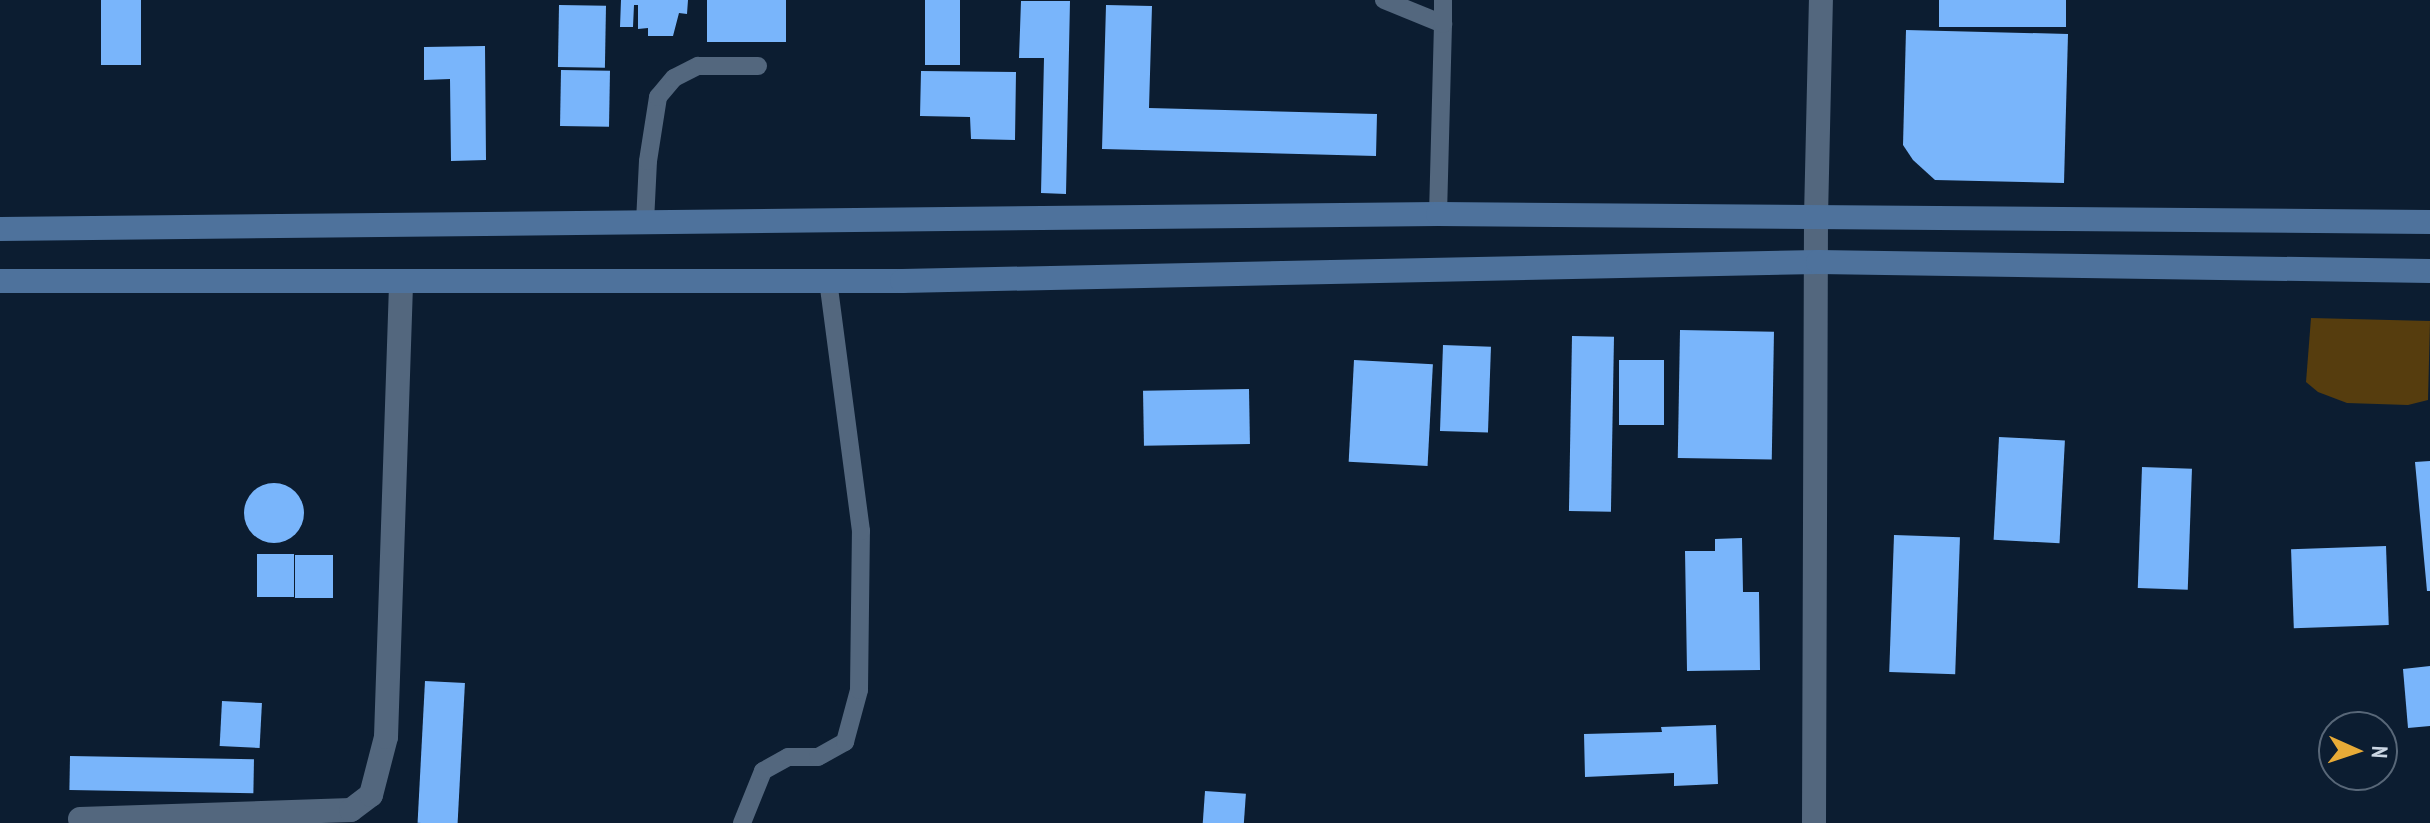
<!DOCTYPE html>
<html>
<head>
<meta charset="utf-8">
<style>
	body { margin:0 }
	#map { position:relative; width:2430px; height:823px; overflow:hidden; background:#0c1d31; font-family:"PT Sans Narrow",sans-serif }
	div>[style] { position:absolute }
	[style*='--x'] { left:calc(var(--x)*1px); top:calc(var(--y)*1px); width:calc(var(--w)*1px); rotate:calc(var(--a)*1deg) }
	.green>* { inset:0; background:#563d0e }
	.building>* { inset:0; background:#79b5fb; transform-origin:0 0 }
	.round { border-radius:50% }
	.lane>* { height:18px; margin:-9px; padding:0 9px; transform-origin:9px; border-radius:9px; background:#53677e }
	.street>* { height:24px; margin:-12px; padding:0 12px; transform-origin:12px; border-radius:12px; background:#53677e }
	.secondary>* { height:24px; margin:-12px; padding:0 12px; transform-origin:12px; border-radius:12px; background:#4e729c }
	span { translate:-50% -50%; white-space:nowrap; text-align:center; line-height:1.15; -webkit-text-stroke:8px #0c1d31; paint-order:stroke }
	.north { position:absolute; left:2318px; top:711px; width:80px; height:80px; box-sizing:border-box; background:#0c1d31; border:2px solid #586778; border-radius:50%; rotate:93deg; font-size:22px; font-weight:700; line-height:32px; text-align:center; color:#cbd6e3 }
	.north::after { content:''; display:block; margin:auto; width:28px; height:36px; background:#e8ab37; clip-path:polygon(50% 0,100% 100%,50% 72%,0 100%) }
</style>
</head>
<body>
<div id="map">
	<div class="green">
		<i style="clip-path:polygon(2311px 318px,2430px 321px,2428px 400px,2408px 405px,2347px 403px,2318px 392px,2306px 382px)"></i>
	</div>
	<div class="building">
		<i style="left:101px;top:0;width:40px;height:65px"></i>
		<i style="clip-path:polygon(621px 0,688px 0,687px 14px,679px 13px,673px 36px,648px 36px,648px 28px,638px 29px,638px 5px,634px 5px,633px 27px,620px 27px)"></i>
		<i style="left:707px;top:0;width:79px;height:42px"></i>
		<i style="left:925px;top:0;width:35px;height:65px"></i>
		<i style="left:1939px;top:0;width:127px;height:27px"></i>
		<i style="clip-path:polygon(1021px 1px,1070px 1px,1066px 194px,1041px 193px,1044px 58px,1019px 58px)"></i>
		<i style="left:559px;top:5px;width:47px;height:62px;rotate:1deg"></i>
		<i style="clip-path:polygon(1106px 5px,1152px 6px,1149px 108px,1377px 114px,1376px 156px,1102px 149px)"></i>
		<i style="clip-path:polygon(1906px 30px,2068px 34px,2064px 183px,1935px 180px,1913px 160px,1903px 145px)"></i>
		<i style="clip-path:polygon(485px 46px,486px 160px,451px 161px,450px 79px,424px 80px,424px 47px)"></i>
		<i style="left:561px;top:70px;width:49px;height:56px;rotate:1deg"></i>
		<i style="clip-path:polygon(921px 71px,1016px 72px,1015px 140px,971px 139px,970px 117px,920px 116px)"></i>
		<i style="left:1680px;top:330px;width:94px;height:128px;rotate:1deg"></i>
		<i style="left:1572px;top:336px;width:42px;height:175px;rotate:1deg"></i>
		<i style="left:1443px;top:345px;width:48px;height:86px;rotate:2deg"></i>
		<i style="left:1354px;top:360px;width:79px;height:102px;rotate:3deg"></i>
		<i style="left:1664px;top:360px;width:65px;height:45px;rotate:90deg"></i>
		<i style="left:1249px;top:389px;width:55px;height:106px;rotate:89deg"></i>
		<i style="left:1999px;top:437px;width:66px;height:103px;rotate:3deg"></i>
		<i style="clip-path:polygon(2430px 461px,2430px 591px,2427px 591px,2415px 462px)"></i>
		<i style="left:2142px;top:467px;width:50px;height:121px;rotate:2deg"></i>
		<i class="round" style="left:244px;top:483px;width:60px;height:60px"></i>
		<i style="left:1894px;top:535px;width:66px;height:137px;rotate:2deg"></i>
		<i style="clip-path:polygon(1742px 538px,1743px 592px,1759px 592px,1760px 670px,1687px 671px,1685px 551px,1715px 551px,1715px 539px)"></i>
		<i style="left:2386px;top:546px;width:79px;height:95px;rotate:88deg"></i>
		<i style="left:257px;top:554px;width:37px;height:43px"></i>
		<i style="left:295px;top:555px;width:38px;height:43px"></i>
		<i style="clip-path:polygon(2430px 666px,2430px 726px,2408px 728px,2403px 669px)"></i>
		<i style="left:425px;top:681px;width:40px;height:142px;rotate:3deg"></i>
		<i style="left:222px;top:701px;width:40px;height:45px;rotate:3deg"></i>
		<i style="clip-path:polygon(1716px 725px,1718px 784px,1674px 786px,1674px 773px,1585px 777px,1584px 734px,1662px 732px,1661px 727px)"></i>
		<i style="left:70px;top:756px;width:184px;height:34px;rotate:1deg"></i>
		<i style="left:1205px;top:791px;width:41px;height:32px;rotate:4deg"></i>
	</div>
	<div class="lane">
		<i style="--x:1384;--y:0;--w:64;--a:22.1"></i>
		<i style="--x:1443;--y:24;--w:190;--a:91.5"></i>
		<i style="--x:1443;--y:24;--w:24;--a:-90"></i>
		<i style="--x:645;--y:222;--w:61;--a:-87.2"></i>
		<i style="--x:648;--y:161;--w:65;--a:-81.1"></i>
		<i style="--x:658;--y:97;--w:25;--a:-50"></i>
		<i style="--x:674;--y:78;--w:27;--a:-27"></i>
		<i style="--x:698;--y:66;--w:60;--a:0"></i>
		<i style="--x:742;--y:823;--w:56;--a:-68"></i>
		<i style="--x:763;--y:771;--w:29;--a:-29"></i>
		<i style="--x:788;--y:757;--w:30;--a:0"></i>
		<i style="--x:818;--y:757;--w:31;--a:-29"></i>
		<i style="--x:845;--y:742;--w:54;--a:-74.9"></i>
		<i style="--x:859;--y:690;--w:159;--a:-89.3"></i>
		<i style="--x:861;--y:531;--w:252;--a:-97.5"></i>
	</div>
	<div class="street">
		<i style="--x:80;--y:819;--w:271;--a:-1.9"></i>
		<i style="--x:351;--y:810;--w:25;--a:-37"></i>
		<i style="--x:371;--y:795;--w:60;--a:-75.5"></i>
		<i style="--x:386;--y:737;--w:453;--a:-88.1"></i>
		<i style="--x:1814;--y:823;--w:606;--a:-89.81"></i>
		<i style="--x:1816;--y:217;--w:217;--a:-88.7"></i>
	</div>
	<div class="secondary">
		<i style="--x:0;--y:229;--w:1438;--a:-0.6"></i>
		<i style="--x:1438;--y:214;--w:992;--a:0.46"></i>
		<i style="--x:0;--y:281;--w:902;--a:0"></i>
		<i style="--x:902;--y:281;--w:916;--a:-1.19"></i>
		<i style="--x:1818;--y:262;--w:612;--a:0.84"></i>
	</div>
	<div class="north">N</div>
</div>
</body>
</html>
